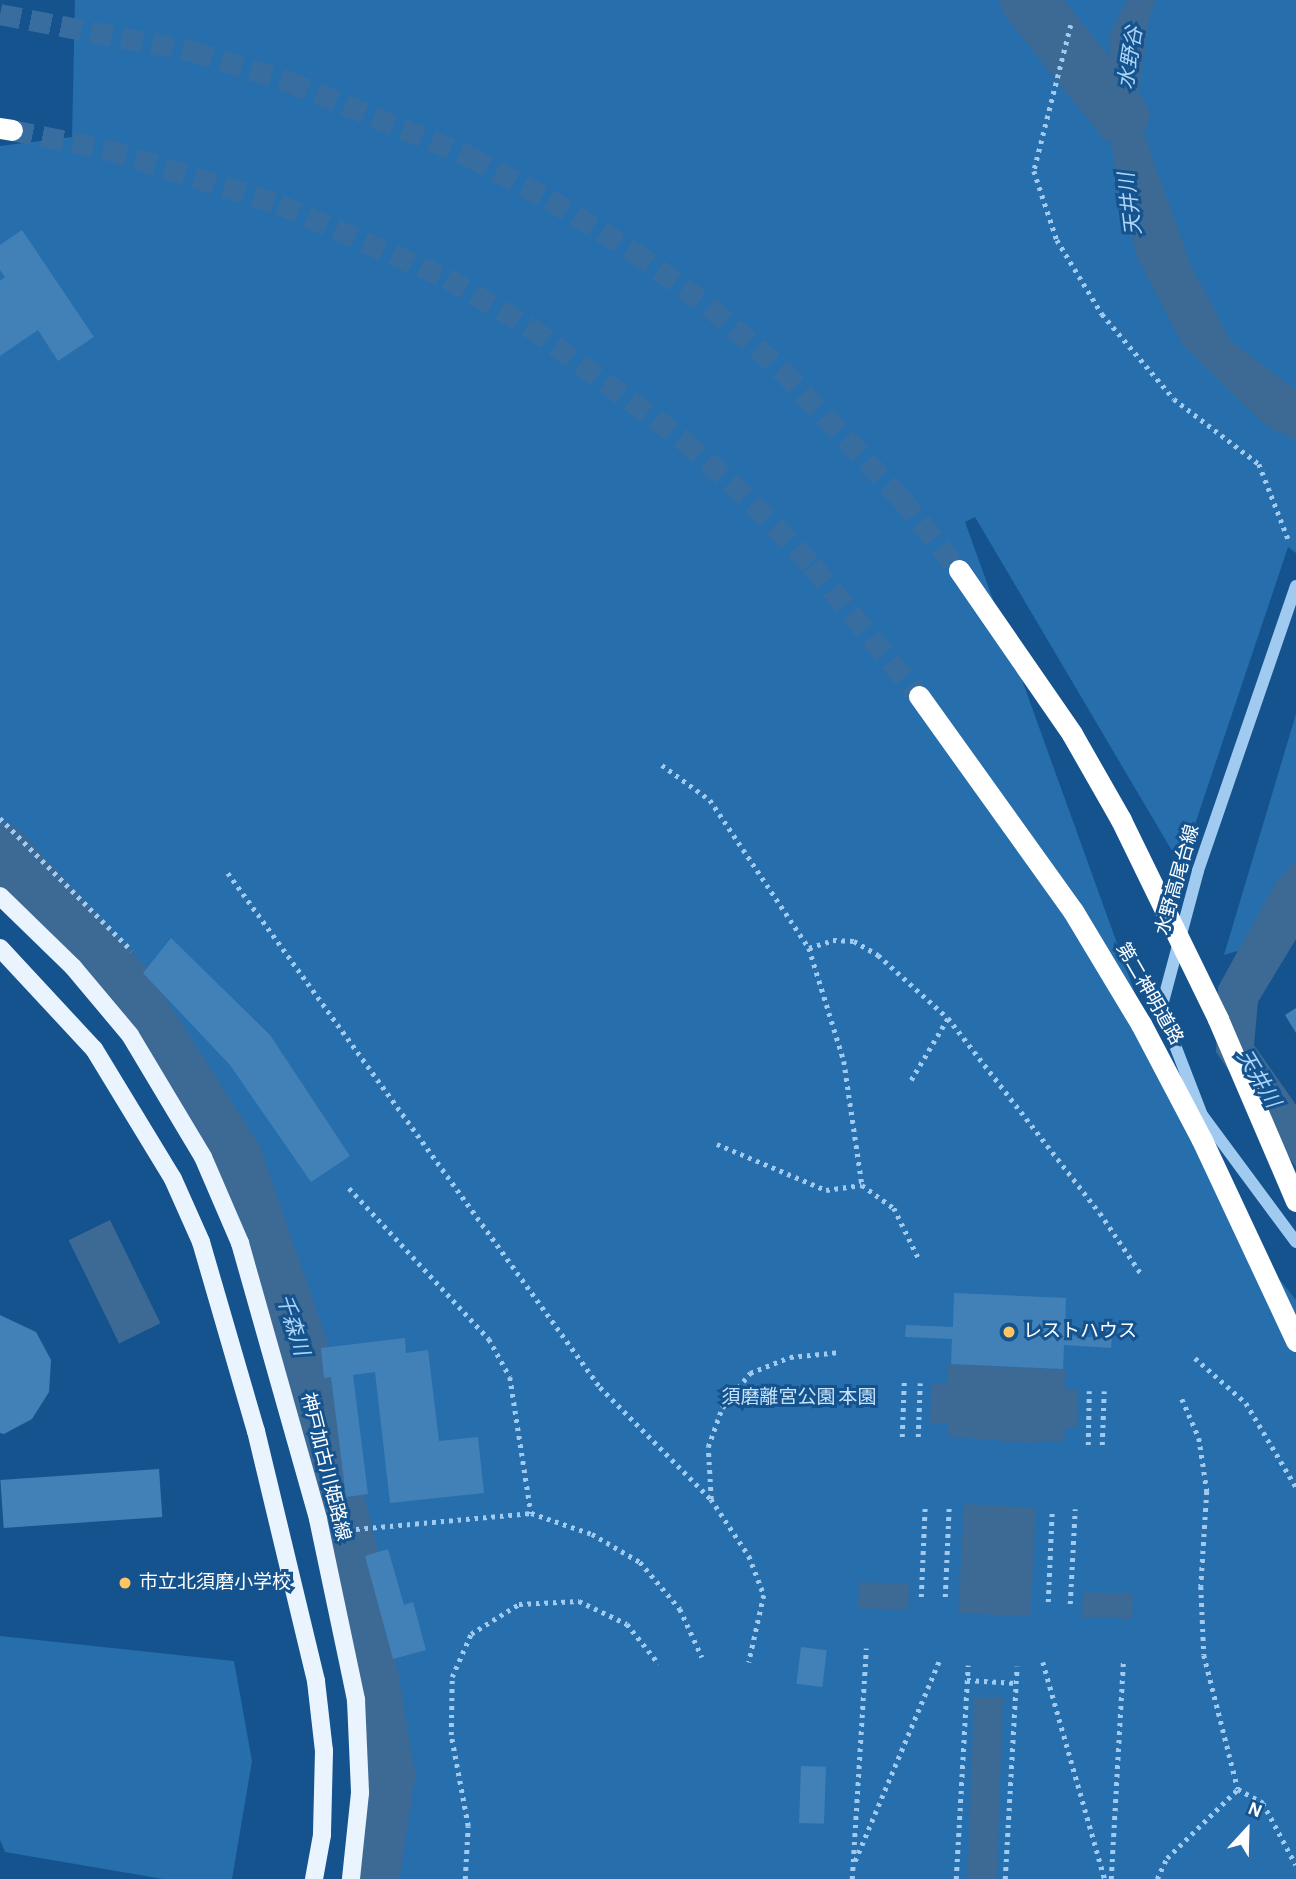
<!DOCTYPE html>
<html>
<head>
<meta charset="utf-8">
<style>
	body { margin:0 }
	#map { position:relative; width:1296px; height:1879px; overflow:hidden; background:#15538e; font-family:"Alegreya Sans","Noto Sans JP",sans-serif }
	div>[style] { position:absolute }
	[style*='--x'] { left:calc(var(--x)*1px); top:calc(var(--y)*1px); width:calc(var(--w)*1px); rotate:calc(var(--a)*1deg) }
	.green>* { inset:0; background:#276ead }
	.water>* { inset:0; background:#3d6a95; transform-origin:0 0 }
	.river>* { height:56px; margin:-28px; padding:0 28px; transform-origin:28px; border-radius:28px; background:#3d6a95 }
	.building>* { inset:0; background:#4280b8; transform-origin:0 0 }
	.highway-tunnel>* { height:21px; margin-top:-10.5px; transform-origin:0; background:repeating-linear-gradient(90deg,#386d9f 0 21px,transparent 0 31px) }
	.path>* { height:4.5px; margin-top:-2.25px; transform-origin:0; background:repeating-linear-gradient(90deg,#a1caf0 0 3.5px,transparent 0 8.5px) }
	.minor>* { height:12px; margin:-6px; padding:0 6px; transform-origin:6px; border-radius:6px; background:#a1caf0 }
	.major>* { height:18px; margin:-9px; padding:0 9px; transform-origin:9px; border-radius:9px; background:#eaf4ff }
	.highway>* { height:21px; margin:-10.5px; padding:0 10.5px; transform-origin:10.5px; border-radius:10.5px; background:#fff }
	.highway-bridge>* { height:21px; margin:-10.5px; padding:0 10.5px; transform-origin:10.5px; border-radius:10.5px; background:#fff }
	.dots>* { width:19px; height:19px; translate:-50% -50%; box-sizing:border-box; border:4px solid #15538e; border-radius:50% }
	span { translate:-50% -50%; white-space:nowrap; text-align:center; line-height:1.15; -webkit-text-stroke:6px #15538e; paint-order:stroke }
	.street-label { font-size:19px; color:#fff }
	.poi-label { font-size:19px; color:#fff }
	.left { translate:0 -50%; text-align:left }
	.park-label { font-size:19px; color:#c7e3fb }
	.water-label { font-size:21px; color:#acd4f7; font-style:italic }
	.north { position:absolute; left:1212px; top:1795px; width:70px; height:70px; -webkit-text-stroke:5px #15538e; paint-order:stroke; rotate:22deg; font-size:19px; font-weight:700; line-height:28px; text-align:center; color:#fff }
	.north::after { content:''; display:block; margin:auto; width:24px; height:32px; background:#fff; clip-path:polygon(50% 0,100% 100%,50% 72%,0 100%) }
</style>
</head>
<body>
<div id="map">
	<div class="green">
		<i style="clip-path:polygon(75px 0,1296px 0,1296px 553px,1288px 547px,1181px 866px,975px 517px,965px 522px,1136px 996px,1272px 1270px,1296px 1300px,1296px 1879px,371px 1879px,378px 1773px,373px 1672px,289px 1346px,224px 1156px,102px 960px,0 857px,0 146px,72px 137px)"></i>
		<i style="clip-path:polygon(1296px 714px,1296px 934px,1224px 955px)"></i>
		<i style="clip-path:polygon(0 1636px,234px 1661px,252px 1761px,232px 1879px,163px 1879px,5px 1852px,0 1840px)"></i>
	</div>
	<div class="water">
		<i style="clip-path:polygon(1127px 0,1156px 0,1150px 13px,1136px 111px,1191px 266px,1231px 341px,1296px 390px,1296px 440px,1265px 425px,1183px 345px,1138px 259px,1114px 164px,1109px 119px,1110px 34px)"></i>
		<i style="clip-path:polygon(1296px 860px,1296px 939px,1258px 1002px,1254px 1045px,1296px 1105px,1296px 1167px,1216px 1052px,1218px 987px,1275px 884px)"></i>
		<i style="left:110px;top:1220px;width:115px;height:46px;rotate:64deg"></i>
		<i style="clip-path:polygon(948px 1364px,1066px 1370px,1065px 1389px,1078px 1390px,1077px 1428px,1065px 1428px,1064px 1441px,1026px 1443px,947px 1436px,947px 1423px,930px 1423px,932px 1383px,948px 1383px)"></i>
		<i style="left:964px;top:1504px;width:72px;height:109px;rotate:3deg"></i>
		<i style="left:859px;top:1582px;width:50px;height:26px;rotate:2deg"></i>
		<i style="left:1083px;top:1592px;width:50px;height:25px;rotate:2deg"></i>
		<i style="left:974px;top:1697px;width:29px;height:182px;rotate:2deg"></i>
	</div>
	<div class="river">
		<i style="--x:1028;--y:0;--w:149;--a:51.3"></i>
		<i style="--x:0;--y:850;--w:180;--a:47.3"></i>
		<i style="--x:122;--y:982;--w:208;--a:57.4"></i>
		<i style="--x:234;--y:1157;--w:202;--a:70.9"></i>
		<i style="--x:300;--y:1348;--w:212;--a:76.4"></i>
		<i style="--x:350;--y:1554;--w:224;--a:80.5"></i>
		<i style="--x:387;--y:1775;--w:105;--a:98.7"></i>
	</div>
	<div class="building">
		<i style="clip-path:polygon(22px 230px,94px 337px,58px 361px,38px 330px,0 356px,0 281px,5px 277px,0 270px,0 245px)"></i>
		<i style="clip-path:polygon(171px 938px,270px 1035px,350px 1156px,311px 1182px,230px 1065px,143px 973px)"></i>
		<i style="clip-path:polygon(1296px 1008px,1296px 1033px,1285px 1015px)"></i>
		<i style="clip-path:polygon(954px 1293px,1066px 1298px,1065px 1336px,1112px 1338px,1111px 1348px,1064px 1345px,1063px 1369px,951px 1364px,952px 1339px,905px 1337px,906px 1325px,953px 1327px)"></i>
		<i style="clip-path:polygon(0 1315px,36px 1332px,51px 1360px,49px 1392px,32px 1419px,4px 1434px,0 1433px)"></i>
		<i style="clip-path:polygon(405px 1338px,406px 1353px,428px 1350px,439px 1441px,478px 1437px,484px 1493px,390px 1503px,375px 1372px,353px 1375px,368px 1494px,346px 1497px,331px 1377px,324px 1378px,321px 1348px)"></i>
		<i style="left:159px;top:1469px;width:48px;height:159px;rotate:86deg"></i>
		<i style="clip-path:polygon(388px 1549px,404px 1605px,413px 1602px,426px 1650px,393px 1659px,365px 1556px)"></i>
		<i style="left:801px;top:1647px;width:26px;height:37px;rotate:7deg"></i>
		<i style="left:801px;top:1766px;width:25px;height:57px;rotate:2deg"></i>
	</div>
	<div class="highway-tunnel">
		<i style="--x:0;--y:14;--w:196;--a:10.9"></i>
		<i style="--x:192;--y:51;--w:101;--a:17.4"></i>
		<i style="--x:288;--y:81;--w:196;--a:22.5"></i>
		<i style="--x:469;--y:156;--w:91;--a:28.3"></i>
		<i style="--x:549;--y:199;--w:99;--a:31.8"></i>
		<i style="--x:633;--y:251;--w:95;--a:36"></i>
		<i style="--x:710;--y:307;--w:96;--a:41.2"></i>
		<i style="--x:782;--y:370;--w:175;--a:47.1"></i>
		<i style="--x:901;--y:498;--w:92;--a:51.1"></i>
		<i style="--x:12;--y:130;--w:96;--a:11.4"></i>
		<i style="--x:106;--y:149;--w:182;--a:17.6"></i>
		<i style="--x:279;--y:204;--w:184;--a:23.8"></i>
		<i style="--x:447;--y:278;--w:96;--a:30.6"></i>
		<i style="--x:530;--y:327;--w:191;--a:36.3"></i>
		<i style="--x:684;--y:440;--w:93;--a:42.4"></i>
		<i style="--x:753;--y:503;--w:86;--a:46.4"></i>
		<i style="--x:812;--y:565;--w:169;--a:50.8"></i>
	</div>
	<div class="path">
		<i style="--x:1071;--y:25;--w:151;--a:104.2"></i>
		<i style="--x:1034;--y:171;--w:73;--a:71.6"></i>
		<i style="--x:1057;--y:240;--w:87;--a:58.7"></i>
		<i style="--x:1102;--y:314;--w:111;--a:49.7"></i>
		<i style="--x:1174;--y:399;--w:107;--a:37.4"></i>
		<i style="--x:1259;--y:464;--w:83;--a:68.7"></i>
		<i style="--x:662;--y:765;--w:59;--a:36.1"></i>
		<i style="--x:710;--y:800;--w:178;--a:56.2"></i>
		<i style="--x:809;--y:948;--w:118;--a:72.8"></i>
		<i style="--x:844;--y:1061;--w:125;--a:81.7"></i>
		<i style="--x:0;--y:818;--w:187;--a:45.2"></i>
		<i style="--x:228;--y:873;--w:634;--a:54.11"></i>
		<i style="--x:600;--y:1387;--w:158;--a:45.3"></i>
		<i style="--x:711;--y:1499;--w:69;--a:56.3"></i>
		<i style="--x:749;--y:1556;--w:42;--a:69"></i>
		<i style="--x:764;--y:1595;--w:69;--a:102.6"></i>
		<i style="--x:809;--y:948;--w:25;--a:-18"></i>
		<i style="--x:833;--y:940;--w:21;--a:3"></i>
		<i style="--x:854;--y:941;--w:28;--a:30"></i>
		<i style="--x:878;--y:955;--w:94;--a:42"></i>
		<i style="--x:948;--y:1018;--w:247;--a:52.1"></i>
		<i style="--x:1100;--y:1213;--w:75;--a:55.9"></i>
		<i style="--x:911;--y:1080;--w:72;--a:-59.2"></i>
		<i style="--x:717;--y:1144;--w:118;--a:22.9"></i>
		<i style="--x:826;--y:1190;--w:36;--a:-8"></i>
		<i style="--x:862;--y:1185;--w:39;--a:36"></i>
		<i style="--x:894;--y:1208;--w:59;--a:63.9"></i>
		<i style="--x:349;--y:1188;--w:206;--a:47.2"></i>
		<i style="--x:489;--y:1339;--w:43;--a:61.1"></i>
		<i style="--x:510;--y:1377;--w:138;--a:81.2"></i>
		<i style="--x:1195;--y:1358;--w:68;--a:41.4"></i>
		<i style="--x:1246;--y:1403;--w:98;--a:59.2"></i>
		<i style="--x:1182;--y:1399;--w:43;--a:66.4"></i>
		<i style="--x:1199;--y:1438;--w:54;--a:81.4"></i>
		<i style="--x:1207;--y:1491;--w:95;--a:93.6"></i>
		<i style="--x:1201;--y:1586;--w:69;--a:87.5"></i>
		<i style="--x:1204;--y:1655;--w:138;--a:75.8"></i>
		<i style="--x:1238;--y:1789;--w:29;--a:29"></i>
		<i style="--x:1263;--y:1803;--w:70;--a:62"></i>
		<i style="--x:902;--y:1437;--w:55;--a:-87.9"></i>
		<i style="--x:918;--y:1437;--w:54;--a:-87.9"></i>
		<i style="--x:1088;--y:1445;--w:54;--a:-88.9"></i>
		<i style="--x:1102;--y:1445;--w:54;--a:-87.9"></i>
		<i style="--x:711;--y:1499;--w:52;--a:-93.3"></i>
		<i style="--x:708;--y:1447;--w:41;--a:-70.3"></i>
		<i style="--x:722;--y:1408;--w:45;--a:-51.3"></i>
		<i style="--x:750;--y:1373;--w:43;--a:-21.8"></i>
		<i style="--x:790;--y:1357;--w:51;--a:-5.6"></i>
		<i style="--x:356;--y:1529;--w:176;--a:-5.2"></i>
		<i style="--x:531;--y:1513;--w:65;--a:19"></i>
		<i style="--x:592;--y:1534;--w:56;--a:30.3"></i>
		<i style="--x:640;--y:1562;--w:62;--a:49.6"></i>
		<i style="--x:680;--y:1609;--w:53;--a:65.4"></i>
		<i style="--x:921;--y:1597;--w:93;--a:-87.5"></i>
		<i style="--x:945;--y:1597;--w:93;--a:-87.5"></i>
		<i style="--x:1048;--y:1602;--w:93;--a:-87.5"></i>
		<i style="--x:1070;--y:1604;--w:95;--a:-87"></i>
		<i style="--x:1043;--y:1662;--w:226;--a:74.1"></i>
		<i style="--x:967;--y:1680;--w:49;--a:3.5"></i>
		<i style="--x:855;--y:1861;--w:219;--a:-67.2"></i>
		<i style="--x:465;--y:1879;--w:53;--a:-86.8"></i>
		<i style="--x:468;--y:1826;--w:93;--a:-100.6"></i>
		<i style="--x:451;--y:1735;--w:58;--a:-89"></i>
		<i style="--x:452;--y:1677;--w:47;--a:-66.2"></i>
		<i style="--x:471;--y:1634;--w:57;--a:-32"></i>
		<i style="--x:519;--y:1604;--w:60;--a:-2.9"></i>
		<i style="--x:579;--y:1601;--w:53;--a:25.6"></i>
		<i style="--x:627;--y:1624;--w:51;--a:51.3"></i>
		<i style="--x:852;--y:1879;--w:231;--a:-86.5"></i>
		<i style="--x:956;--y:1879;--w:214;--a:-86.8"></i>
		<i style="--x:1005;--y:1879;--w:213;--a:-86.8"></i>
		<i style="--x:1111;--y:1879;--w:218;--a:-86.8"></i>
		<i style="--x:1157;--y:1879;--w:23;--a:-65"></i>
		<i style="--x:1167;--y:1858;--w:99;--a:-44.2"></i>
	</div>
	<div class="minor">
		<i style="--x:1296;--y:586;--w:301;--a:109"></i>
		<i style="--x:1198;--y:871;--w:143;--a:105"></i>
		<i style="--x:1161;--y:1009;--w:114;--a:68.9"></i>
		<i style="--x:1202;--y:1115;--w:158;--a:53.5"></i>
	</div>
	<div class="major">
		<i style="--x:0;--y:896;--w:102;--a:44.2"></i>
		<i style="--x:73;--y:967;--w:89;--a:50"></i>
		<i style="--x:130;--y:1035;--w:142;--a:59.1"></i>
		<i style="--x:203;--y:1157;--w:94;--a:66.7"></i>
		<i style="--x:240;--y:1243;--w:287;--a:74.2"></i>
		<i style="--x:318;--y:1519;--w:185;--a:78.1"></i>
		<i style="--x:356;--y:1700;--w:93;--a:87.5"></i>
		<i style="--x:360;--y:1793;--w:86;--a:96"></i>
		<i style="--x:0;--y:948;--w:138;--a:47.1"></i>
		<i style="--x:94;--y:1049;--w:152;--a:58.7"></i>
		<i style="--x:173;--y:1179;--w:69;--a:66"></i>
		<i style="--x:201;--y:1242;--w:197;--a:73.8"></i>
		<i style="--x:256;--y:1431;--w:257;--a:76.5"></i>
		<i style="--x:316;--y:1681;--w:70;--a:83.5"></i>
		<i style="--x:324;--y:1751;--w:84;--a:91.4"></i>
		<i style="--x:322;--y:1835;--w:45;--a:100.3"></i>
	</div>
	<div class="highway">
		<i style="--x:0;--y:128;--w:12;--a:9"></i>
		<i style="--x:919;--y:696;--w:264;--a:54.4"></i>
		<i style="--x:1073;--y:911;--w:132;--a:59"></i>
		<i style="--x:1141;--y:1024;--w:131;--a:62.3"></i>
		<i style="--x:1202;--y:1140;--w:222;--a:64.9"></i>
	</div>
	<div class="highway-bridge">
		<i style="--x:959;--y:570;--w:199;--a:55.4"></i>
		<i style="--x:1072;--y:734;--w:99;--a:60.3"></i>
		<i style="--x:1121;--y:820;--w:221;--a:64"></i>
		<i style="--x:1218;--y:1019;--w:198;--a:66.8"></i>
	</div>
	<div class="dots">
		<i style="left:1009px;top:1332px;background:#ffc560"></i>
		<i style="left:125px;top:1583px;background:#ffc560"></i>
	</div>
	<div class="street-label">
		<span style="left:1178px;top:880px;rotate:-74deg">水野高尾台線</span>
		<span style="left:1149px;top:994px;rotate:60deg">第二神明道路</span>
		<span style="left:325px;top:1467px;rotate:76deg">神戸加古川姫路線</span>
	</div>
	<div class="poi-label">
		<span class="left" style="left:1023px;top:1332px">レストハウス</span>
		<span class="left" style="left:139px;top:1583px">市立北須磨小学校</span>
	</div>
	<div class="park-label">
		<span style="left:799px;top:1398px">須磨離宮公園 本園</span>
	</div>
	<div class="water-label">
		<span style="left:1131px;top:58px;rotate:-81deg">水野谷</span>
		<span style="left:1131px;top:204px;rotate:-97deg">天井川</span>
		<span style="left:1258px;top:1079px;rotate:59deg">天井川</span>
		<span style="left:292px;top:1325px;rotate:72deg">千森川</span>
	</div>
	<div class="north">N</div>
</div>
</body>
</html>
